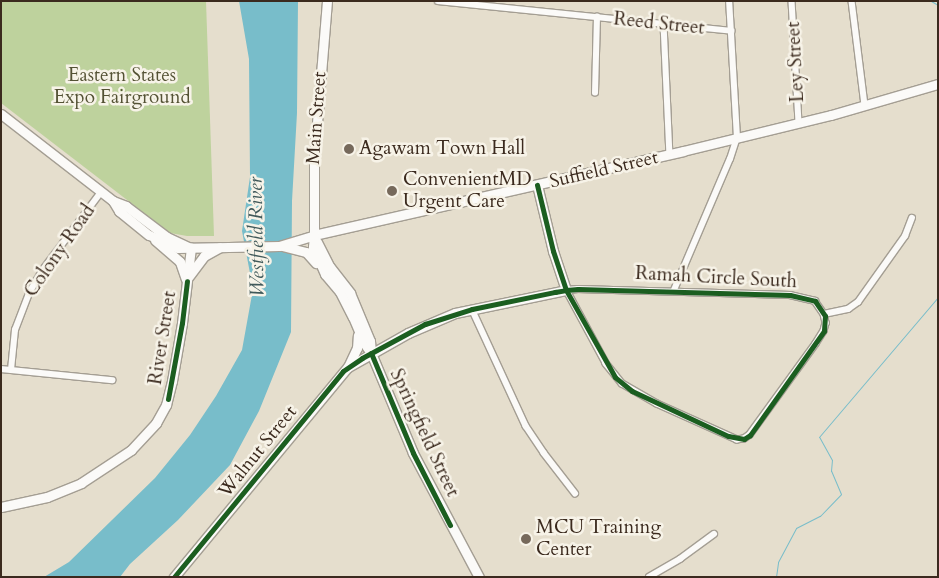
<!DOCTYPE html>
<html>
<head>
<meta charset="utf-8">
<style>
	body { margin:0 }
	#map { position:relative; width:939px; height:578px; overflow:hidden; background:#e5decd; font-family:Cardo,serif }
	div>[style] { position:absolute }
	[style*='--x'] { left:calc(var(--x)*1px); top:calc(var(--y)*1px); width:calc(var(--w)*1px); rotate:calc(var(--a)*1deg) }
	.green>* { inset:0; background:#bed29d }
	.water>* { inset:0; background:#78bdca }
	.stream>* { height:1px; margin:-0.5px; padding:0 0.5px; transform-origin:0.5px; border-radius:0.5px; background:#78bdca }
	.roads { filter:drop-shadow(1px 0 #a49e93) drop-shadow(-1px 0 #a49e93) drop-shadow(0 1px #a49e93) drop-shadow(0 -1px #a49e93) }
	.street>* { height:5.5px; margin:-2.75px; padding:0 2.75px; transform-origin:2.75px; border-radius:2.75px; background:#fbfaf8 }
	.secondary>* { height:9px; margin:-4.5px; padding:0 4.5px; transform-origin:4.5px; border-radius:4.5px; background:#fbfaf8 }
	.primary>* { height:9px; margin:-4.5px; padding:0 4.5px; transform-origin:4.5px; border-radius:4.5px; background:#fbfaf8 }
	.cycleway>* { height:5px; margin:-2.5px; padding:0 2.5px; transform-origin:2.5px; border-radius:2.5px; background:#1b5e20 }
	.dots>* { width:14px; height:14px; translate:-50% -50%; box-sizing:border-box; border:2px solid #f7f3e8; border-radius:50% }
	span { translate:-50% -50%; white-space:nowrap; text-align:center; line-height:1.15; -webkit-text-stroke:5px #f7f3e8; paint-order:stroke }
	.street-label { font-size:19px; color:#3b2a1e }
	.park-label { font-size:19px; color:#545234 }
	.poi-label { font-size:19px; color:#3b2a1e }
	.left { translate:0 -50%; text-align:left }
	.water-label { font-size:20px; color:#40595a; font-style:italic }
	.frame { position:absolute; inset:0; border:2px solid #3b2a1e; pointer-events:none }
</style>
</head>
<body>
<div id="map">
	<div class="green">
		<i style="clip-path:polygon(1px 1px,206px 1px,214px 236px,187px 236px,170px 233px,1px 103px)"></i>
	</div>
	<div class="water">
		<i style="clip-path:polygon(239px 1px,298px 1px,297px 113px,292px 201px,291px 332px,259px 411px,230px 465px,178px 520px,130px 564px,120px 577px,44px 577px,69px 562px,155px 478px,190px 435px,216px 396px,242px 350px,253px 289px,242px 231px,250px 177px,249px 59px)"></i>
	</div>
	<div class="stream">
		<i style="--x:931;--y:1;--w:8;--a:30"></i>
		<i style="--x:776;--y:577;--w:15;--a:-82"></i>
		<i style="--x:778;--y:562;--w:38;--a:-62"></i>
		<i style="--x:796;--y:528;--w:27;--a:-27"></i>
		<i style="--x:820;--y:516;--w:30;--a:-46"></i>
		<i style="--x:841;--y:494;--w:25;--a:-113"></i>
		<i style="--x:831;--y:471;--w:11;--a:-85"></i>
		<i style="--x:832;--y:460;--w:26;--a:-119"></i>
		<i style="--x:819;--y:437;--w:184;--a:-49.6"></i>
	</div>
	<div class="roads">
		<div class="street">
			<i style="--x:438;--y:1;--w:295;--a:5.8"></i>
			<i style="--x:792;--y:1;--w:122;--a:86.7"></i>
			<i style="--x:852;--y:1;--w:106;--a:82.9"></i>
			<i style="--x:664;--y:24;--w:131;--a:87.4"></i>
			<i style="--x:595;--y:93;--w:76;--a:-88.5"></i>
			<i style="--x:578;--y:289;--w:212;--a:1.6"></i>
			<i style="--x:790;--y:295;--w:26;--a:13"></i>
			<i style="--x:815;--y:301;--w:16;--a:55"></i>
			<i style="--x:824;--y:314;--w:9;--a:77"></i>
			<i style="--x:826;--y:323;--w:8;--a:104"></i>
			<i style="--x:824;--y:331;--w:15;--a:122"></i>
			<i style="--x:816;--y:344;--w:112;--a:126"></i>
			<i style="--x:750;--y:435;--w:7;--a:146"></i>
			<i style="--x:744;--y:439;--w:7;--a:172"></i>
			<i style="--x:737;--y:440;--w:88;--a:-155.8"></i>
			<i style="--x:657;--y:404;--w:40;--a:-150.3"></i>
			<i style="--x:622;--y:384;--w:26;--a:-129"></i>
			<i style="--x:606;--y:364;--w:84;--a:-118.4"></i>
			<i style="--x:566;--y:290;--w:12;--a:-5"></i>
			<i style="--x:674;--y:290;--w:142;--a:-66.9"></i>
			<i style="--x:730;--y:159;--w:22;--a:-72"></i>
			<i style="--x:737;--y:138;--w:137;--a:-93.3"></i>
			<i style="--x:472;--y:309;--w:129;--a:65.2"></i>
			<i style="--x:526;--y:426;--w:32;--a:56"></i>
			<i style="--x:544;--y:453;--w:51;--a:52.2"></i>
			<i style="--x:824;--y:314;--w:25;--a:-12"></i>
			<i style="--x:848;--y:309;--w:12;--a:-35"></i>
			<i style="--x:858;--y:302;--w:81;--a:-54.5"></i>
			<i style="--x:905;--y:236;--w:19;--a:-69"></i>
			<i style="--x:1;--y:369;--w:112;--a:5.7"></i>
			<i style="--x:11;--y:370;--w:40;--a:-84.3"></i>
			<i style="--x:15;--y:330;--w:40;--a:-69"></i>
			<i style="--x:29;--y:293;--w:26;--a:-59"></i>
			<i style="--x:42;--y:271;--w:99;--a:-53.2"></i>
			<i style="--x:649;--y:577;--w:36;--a:-30"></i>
			<i style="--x:680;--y:559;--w:42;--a:-36.3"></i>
		</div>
		<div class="secondary">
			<i style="--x:327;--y:1;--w:158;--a:94.7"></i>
			<i style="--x:314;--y:158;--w:77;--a:90"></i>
			<i style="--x:314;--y:235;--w:378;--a:-12.8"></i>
			<i style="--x:683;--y:151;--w:152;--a:-13.7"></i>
			<i style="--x:831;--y:115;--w:111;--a:-16.2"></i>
			<i style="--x:155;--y:240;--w:33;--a:41"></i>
			<i style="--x:180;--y:262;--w:18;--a:71"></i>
			<i style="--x:189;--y:276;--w:25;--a:-53"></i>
			<i style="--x:204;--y:256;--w:18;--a:-29"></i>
			<i style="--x:1;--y:507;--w:47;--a:-12.3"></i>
			<i style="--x:47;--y:497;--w:37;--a:-22"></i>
			<i style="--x:81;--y:483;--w:60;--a:-33.4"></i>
			<i style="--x:131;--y:450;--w:37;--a:-47"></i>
			<i style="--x:156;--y:423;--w:21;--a:-61"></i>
			<i style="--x:166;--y:405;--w:25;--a:-76"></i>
			<i style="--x:172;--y:381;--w:59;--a:-80.2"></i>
			<i style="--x:182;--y:323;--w:76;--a:-83.2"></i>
			<i style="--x:174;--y:577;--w:273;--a:-50.4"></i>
			<i style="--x:348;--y:367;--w:69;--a:-29.5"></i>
			<i style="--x:408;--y:333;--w:51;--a:-23.1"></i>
			<i style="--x:455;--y:313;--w:113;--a:-11.7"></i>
			<i style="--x:566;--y:290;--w:41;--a:-108.4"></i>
			<i style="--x:553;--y:251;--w:68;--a:-103.6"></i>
		</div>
		<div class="primary">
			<i style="--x:1;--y:114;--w:142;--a:37.8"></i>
			<i style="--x:113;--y:201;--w:14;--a:21"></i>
			<i style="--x:126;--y:206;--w:51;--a:37.1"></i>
			<i style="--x:167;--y:237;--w:26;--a:25"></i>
			<i style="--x:113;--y:201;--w:12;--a:59"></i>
			<i style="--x:119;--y:211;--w:38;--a:39"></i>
			<i style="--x:149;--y:235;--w:32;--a:24"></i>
			<i style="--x:178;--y:248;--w:101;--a:-1.1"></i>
			<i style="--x:279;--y:246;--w:37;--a:-17"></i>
			<i style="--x:314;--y:235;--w:12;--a:95"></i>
			<i style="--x:313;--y:247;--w:30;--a:66"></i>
			<i style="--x:325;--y:274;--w:23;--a:50"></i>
			<i style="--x:340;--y:292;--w:28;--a:63"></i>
			<i style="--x:353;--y:317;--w:28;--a:67"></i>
			<i style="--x:364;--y:343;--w:12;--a:55"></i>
			<i style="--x:371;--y:353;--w:108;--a:67.2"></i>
			<i style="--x:413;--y:453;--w:140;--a:62"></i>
			<i style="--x:317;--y:242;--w:28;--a:63"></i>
			<i style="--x:330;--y:267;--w:33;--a:52"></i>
			<i style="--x:350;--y:293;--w:52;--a:67.4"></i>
			<i style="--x:370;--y:341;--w:11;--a:85"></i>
			<i style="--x:282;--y:246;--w:25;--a:14"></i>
			<i style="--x:306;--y:252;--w:15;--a:48"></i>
			<i style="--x:348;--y:367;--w:21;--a:-65"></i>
			<i style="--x:357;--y:348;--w:13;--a:-86"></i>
		</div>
	</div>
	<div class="cycleway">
		<i style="--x:371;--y:353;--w:108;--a:67.2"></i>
		<i style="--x:413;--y:453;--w:81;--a:62.8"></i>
		<i style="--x:168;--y:399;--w:77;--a:-79.6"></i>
		<i style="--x:182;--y:323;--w:42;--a:-83.2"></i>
		<i style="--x:174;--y:577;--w:266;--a:-50.6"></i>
		<i style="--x:343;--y:371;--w:23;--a:-34"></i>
		<i style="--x:362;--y:358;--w:72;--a:-28.4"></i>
		<i style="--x:425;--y:324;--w:49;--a:-17.7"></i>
		<i style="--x:472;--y:309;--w:85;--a:-11.6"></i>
		<i style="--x:555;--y:292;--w:11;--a:-10"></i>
		<i style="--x:566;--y:290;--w:12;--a:-5"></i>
		<i style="--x:578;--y:289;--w:212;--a:1.6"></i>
		<i style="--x:790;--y:295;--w:26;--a:13"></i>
		<i style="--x:815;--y:301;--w:18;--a:56"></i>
		<i style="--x:825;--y:316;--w:15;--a:94"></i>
		<i style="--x:824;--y:331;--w:128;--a:125.4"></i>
		<i style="--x:750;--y:435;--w:7;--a:146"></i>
		<i style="--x:744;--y:439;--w:16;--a:-169"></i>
		<i style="--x:728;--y:436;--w:106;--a:-154.9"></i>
		<i style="--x:632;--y:391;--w:22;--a:-141"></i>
		<i style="--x:615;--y:377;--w:100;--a:-119.4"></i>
		<i style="--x:566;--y:290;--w:41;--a:-108.4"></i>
		<i style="--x:553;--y:251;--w:68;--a:-103.6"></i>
	</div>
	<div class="dots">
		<i style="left:349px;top:149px;background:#76695b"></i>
		<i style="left:392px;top:191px;background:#76695b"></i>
		<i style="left:526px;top:539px;background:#76695b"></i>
	</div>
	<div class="street-label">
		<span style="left:659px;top:24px;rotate:6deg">Reed Street</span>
		<span style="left:796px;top:62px;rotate:-93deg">Ley Street</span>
		<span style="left:317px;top:118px;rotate:-86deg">Main Street</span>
		<span style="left:604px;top:170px;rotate:-13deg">Suffield Street</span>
		<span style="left:60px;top:251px;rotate:-55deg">Colony Road</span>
		<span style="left:716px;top:278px;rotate:3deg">Ramah Circle South</span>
		<span style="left:163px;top:338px;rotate:-81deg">River Street</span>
		<span style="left:424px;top:433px;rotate:65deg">Springfield Street</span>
		<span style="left:258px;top:452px;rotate:-51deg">Walnut Street</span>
	</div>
	<div class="park-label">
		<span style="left:122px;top:87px">Eastern States<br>Expo Fairground</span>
	</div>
	<div class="poi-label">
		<span class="left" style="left:359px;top:149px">Agawam Town Hall</span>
		<span class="left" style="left:403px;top:191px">ConvenientMD<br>Urgent Care</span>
		<span class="left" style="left:536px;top:539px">MCU Training<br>Center</span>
	</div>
	<div class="water-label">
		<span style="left:256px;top:237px;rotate:-91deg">Westfield River</span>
	</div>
	<div class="frame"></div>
</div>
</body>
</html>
